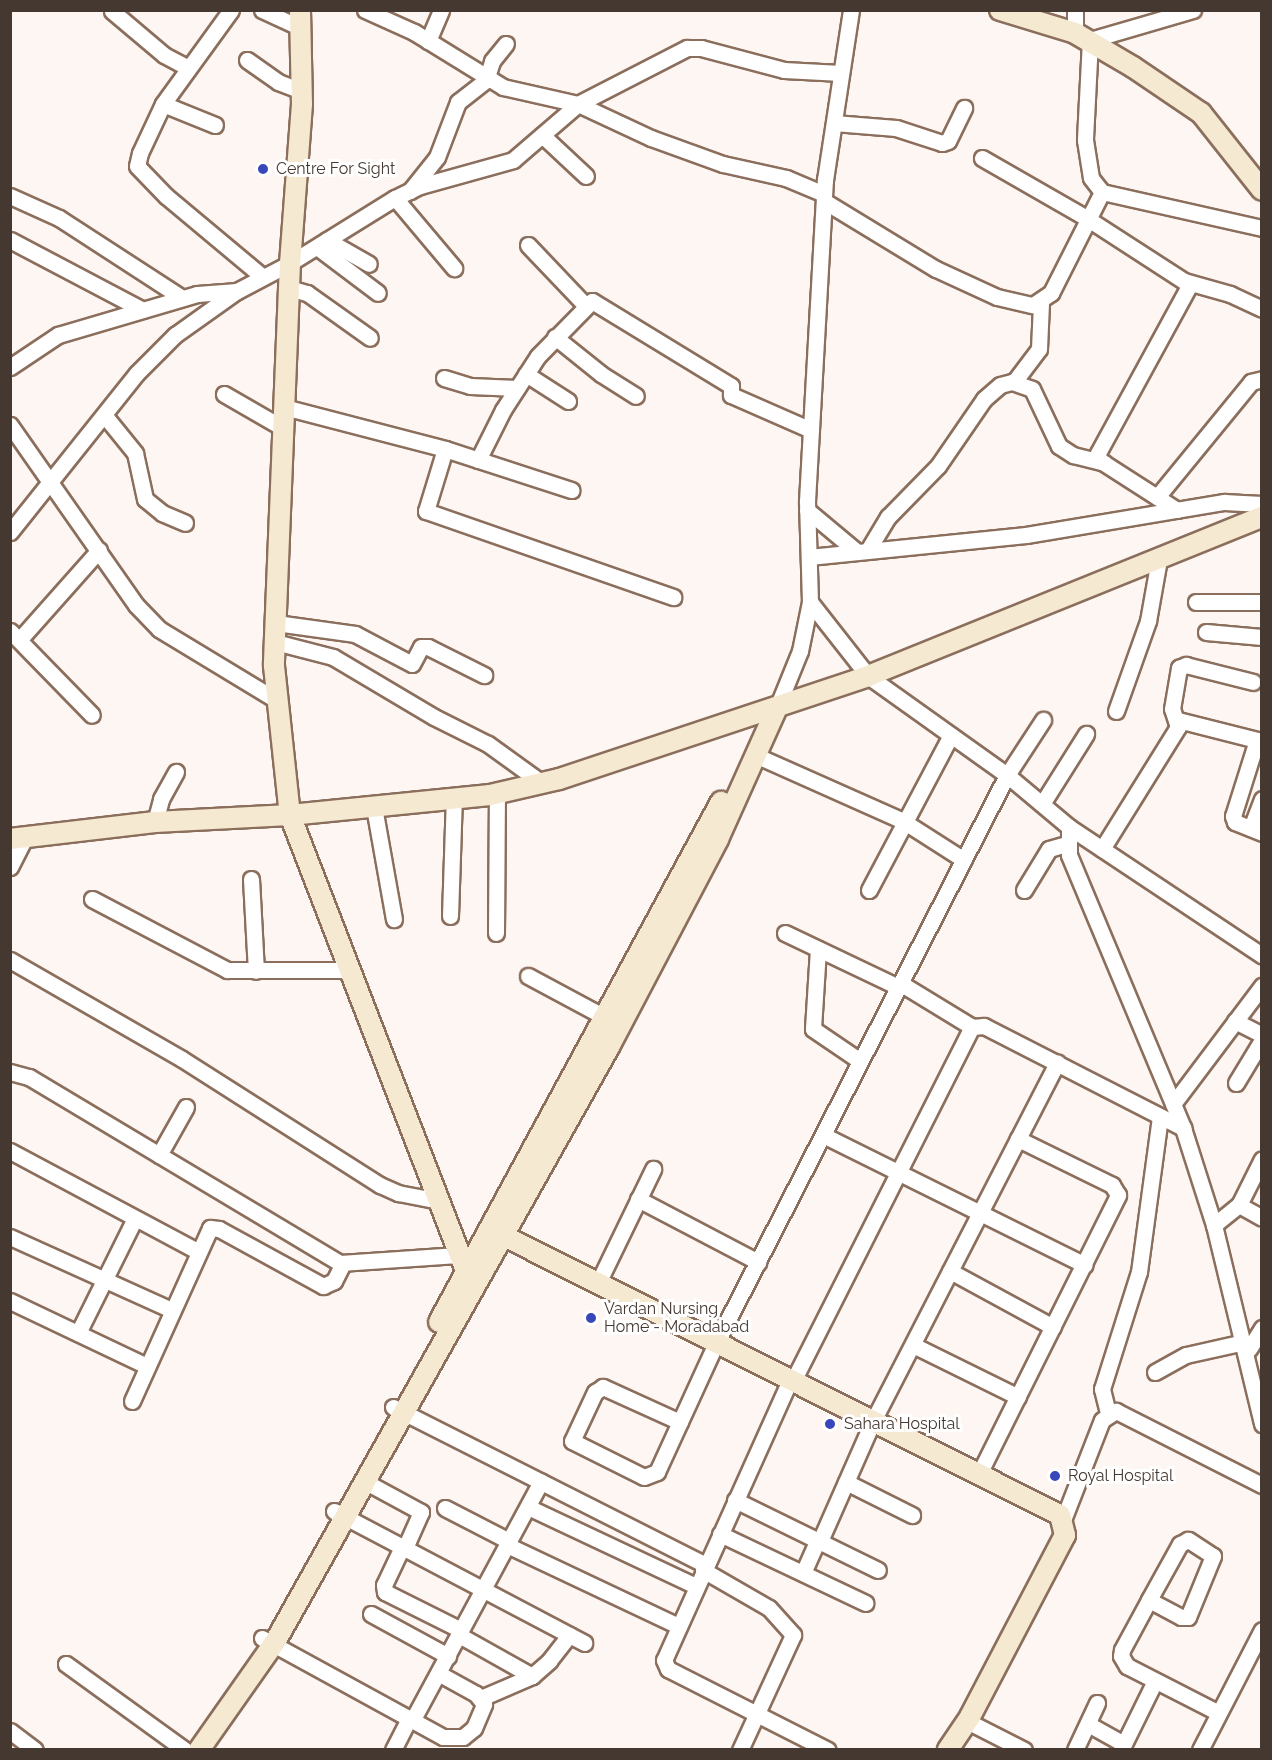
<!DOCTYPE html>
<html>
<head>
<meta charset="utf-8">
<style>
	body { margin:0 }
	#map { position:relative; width:1272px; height:1760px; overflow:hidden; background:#fdf6f2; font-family:Raleway,sans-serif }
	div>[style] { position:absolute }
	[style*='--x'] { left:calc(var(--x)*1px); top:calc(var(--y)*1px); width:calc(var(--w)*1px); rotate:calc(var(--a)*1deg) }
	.roads { filter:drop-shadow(2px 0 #8b6e5c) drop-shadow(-2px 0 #8b6e5c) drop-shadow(0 2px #8b6e5c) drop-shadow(0 -2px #8b6e5c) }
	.street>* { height:15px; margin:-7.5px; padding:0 7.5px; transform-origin:7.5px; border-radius:7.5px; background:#fff }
	.secondary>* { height:20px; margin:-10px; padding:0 10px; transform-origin:10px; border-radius:10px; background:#f5e9d2 }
	.dots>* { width:16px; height:16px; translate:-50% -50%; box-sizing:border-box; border:3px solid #fff; border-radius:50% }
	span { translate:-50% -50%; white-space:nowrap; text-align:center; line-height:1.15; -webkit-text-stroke:6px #fff; paint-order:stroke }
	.poi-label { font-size:16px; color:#453830 }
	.left { translate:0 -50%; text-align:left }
	.frame { position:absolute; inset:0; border:12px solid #453830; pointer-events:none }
</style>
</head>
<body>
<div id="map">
	<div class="roads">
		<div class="street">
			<i style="--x:231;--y:10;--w:116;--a:125.9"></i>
			<i style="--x:163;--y:104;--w:54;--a:115.1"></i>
			<i style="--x:140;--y:153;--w:13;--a:103"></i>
			<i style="--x:137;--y:166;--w:42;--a:46"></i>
			<i style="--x:166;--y:196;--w:126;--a:39.9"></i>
			<i style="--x:262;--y:10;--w:43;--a:24.8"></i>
			<i style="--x:365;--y:10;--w:54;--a:24.2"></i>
			<i style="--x:414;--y:32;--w:105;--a:31.7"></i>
			<i style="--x:503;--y:87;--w:77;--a:12.8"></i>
			<i style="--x:578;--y:104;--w:81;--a:25"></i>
			<i style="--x:651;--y:138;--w:77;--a:19.9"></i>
			<i style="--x:723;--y:164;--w:65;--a:12.5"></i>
			<i style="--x:786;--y:178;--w:41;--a:22.8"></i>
			<i style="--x:1193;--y:10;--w:107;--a:163.8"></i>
			<i style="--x:1090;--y:40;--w:100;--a:92.9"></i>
			<i style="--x:1085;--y:140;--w:38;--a:81"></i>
			<i style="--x:1091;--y:178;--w:18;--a:52"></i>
			<i style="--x:1102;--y:192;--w:164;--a:12.7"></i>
			<i style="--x:112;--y:11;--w:68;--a:40.2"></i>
			<i style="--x:164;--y:55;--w:27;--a:28"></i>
			<i style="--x:1075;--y:33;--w:23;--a:-90"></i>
			<i style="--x:428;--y:41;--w:34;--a:-67"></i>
			<i style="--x:247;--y:60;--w:38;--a:35"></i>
			<i style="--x:278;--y:82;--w:26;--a:21"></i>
			<i style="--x:163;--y:104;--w:56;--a:22"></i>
			<i style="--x:834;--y:123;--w:62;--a:4.6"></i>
			<i style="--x:896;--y:128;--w:48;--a:18.1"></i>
			<i style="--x:942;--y:143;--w:6;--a:-18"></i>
			<i style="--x:948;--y:141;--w:37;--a:-64"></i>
			<i style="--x:542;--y:135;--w:60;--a:43"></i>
			<i style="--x:982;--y:158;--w:119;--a:29.8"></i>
			<i style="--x:1085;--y:217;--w:118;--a:32.9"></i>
			<i style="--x:1184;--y:281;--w:48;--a:15.8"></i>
			<i style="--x:1230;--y:294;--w:35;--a:25"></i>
			<i style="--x:410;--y:191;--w:43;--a:-51.5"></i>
			<i style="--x:437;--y:157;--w:59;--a:-69.1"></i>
			<i style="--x:458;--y:102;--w:36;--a:-38"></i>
			<i style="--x:486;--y:80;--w:20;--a:-72"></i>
			<i style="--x:492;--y:61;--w:22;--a:-51"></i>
			<i style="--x:10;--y:196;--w:54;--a:24.2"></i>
			<i style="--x:59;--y:218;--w:147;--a:33"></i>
			<i style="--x:395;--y:198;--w:92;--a:49.9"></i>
			<i style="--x:824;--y:201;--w:131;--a:31.3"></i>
			<i style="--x:936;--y:269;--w:67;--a:24.7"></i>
			<i style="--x:997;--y:297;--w:37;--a:13"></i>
			<i style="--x:1033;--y:305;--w:22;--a:-34"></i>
			<i style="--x:1051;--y:293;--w:113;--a:-63.2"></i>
			<i style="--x:10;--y:240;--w:150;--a:27.8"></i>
			<i style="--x:327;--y:240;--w:48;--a:29.7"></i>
			<i style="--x:528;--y:245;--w:84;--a:46.4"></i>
			<i style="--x:317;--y:247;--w:76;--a:37"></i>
			<i style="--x:289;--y:288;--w:19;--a:16"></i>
			<i style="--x:307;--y:293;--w:77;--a:35.5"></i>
			<i style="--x:555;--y:337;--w:59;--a:38.8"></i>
			<i style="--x:601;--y:374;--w:41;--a:32.2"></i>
			<i style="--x:10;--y:367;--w:58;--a:-33.7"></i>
			<i style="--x:58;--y:335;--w:145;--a:-16.4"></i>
			<i style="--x:197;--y:294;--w:40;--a:-4.3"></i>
			<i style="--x:526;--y:374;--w:50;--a:32.7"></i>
			<i style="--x:444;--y:378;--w:27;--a:17"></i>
			<i style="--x:470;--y:386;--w:47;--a:2.4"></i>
			<i style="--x:1014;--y:382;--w:41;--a:-52.9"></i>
			<i style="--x:1039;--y:349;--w:46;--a:-87.5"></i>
			<i style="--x:224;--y:394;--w:68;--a:30"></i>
			<i style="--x:284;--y:407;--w:166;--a:14.6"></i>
			<i style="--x:445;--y:449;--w:133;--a:18"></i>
			<i style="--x:105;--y:416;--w:48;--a:51"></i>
			<i style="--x:135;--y:453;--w:47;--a:77.7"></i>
			<i style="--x:145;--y:499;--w:22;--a:39"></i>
			<i style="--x:162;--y:513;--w:25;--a:23"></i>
			<i style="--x:10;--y:425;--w:220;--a:55"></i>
			<i style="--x:136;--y:605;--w:33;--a:46"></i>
			<i style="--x:159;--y:629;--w:139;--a:31.2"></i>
			<i style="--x:445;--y:449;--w:65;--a:107"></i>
			<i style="--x:426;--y:511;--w:262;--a:19.2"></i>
			<i style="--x:478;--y:460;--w:56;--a:-63.4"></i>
			<i style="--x:503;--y:410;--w:64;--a:-57.1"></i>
			<i style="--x:538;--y:356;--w:77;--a:-45.5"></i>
			<i style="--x:592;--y:301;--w:163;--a:31.4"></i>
			<i style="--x:731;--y:386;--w:9;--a:90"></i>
			<i style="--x:731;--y:395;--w:87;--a:23.6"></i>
			<i style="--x:1157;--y:497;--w:149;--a:-50.7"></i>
			<i style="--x:1251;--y:382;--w:11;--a:-15"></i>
			<i style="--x:807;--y:510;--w:62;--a:39.8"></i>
			<i style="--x:1177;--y:510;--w:93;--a:-147.3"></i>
			<i style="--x:1099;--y:460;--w:7;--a:-98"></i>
			<i style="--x:1098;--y:453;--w:192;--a:-61.4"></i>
			<i style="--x:10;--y:532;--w:203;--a:-51.4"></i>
			<i style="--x:137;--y:373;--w:54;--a:-45"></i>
			<i style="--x:175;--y:335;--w:76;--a:-35.4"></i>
			<i style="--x:237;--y:291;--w:60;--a:-27.8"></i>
			<i style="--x:290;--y:263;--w:123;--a:-31.8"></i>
			<i style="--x:395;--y:198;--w:28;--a:-26"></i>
			<i style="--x:420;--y:186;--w:97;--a:-15.6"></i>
			<i style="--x:513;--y:160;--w:86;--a:-40.7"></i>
			<i style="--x:578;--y:104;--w:123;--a:-27.2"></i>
			<i style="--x:687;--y:48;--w:14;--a:0"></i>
			<i style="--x:701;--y:48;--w:86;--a:14.8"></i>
			<i style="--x:784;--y:70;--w:57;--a:3"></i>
			<i style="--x:868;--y:550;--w:39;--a:-59"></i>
			<i style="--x:888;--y:517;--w:71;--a:-45.6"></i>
			<i style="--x:938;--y:466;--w:81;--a:-55.5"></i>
			<i style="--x:984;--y:399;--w:21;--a:-41"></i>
			<i style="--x:1000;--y:385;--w:12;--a:-14"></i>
			<i style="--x:1012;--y:382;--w:21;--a:19"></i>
			<i style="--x:1032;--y:389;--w:63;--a:64.7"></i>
			<i style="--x:1059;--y:446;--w:17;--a:33"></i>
			<i style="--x:1073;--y:455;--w:32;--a:14"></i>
			<i style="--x:809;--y:557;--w:218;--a:-5.8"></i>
			<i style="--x:1026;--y:535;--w:201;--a:-9.5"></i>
			<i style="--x:1224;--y:502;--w:38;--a:3"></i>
			<i style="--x:810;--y:602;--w:94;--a:51.9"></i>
			<i style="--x:868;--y:676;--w:171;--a:35.5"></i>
			<i style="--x:1007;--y:775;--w:81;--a:40"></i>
			<i style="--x:1069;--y:827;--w:232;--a:33.6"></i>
			<i style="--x:1196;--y:602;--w:66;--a:0"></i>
			<i style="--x:276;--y:623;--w:80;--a:7.9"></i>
			<i style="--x:355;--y:634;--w:64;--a:27.8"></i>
			<i style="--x:412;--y:664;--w:19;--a:-62"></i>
			<i style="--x:421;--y:647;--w:7;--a:0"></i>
			<i style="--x:428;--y:647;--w:63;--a:26.6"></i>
			<i style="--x:10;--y:631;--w:117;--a:45.7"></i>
			<i style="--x:1206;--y:632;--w:56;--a:5.1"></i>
			<i style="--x:20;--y:639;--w:119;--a:-48.4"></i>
			<i style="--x:275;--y:642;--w:60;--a:14.5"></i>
			<i style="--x:333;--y:657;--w:117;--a:30.7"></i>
			<i style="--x:434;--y:717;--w:60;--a:26.6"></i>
			<i style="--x:488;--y:744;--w:67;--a:35.8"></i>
			<i style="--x:776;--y:710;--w:64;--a:-67.9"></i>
			<i style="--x:800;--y:651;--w:50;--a:-78.5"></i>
			<i style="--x:810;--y:602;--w:101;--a:-91.7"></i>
			<i style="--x:807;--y:501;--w:322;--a:-86.8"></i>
			<i style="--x:825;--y:180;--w:172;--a:-81.3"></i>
			<i style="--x:1116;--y:711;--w:96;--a:-70.4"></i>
			<i style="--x:1148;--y:621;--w:63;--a:-79.9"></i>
			<i style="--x:1178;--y:720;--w:81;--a:14.2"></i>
			<i style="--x:1257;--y:740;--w:80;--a:107.5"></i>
			<i style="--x:1233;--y:816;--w:6;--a:72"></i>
			<i style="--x:1235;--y:822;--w:29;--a:22"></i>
			<i style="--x:755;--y:755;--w:162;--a:24"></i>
			<i style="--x:903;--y:821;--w:72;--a:32.6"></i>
			<i style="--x:1042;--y:804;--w:83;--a:-57.8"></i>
			<i style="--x:374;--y:807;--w:114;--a:79.9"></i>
			<i style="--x:155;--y:822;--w:24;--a:-75"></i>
			<i style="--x:161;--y:799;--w:31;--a:-61"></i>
			<i style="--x:1069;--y:827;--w:28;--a:90"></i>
			<i style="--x:1069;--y:855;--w:296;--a:67.3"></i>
			<i style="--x:1183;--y:1128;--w:102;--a:72.3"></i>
			<i style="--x:1214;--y:1225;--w:205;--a:76.4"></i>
			<i style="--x:1251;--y:828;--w:31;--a:-69"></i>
			<i style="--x:1102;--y:849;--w:144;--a:-58.1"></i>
			<i style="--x:1178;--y:727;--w:19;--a:-108"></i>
			<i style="--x:1172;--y:709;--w:42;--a:-80.3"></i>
			<i style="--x:1179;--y:668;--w:8;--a:-23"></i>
			<i style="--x:1186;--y:665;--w:69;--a:14.2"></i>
			<i style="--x:10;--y:867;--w:33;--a:-63"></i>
			<i style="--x:251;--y:879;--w:92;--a:86.9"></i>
			<i style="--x:869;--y:890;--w:175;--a:-62.1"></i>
			<i style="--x:1024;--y:890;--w:48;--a:-58.6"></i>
			<i style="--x:1049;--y:849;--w:19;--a:-16"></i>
			<i style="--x:92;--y:899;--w:153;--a:27.7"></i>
			<i style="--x:227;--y:970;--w:123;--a:0"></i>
			<i style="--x:450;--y:916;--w:118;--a:-88.1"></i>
			<i style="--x:496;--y:933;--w:140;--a:-89.6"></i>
			<i style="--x:785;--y:933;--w:125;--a:25.5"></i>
			<i style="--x:818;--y:949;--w:80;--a:93.6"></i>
			<i style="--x:813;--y:1029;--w:57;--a:34.2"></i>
			<i style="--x:10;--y:960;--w:198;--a:29.9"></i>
			<i style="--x:182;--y:1059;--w:235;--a:32.5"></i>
			<i style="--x:380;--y:1185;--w:20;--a:24"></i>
			<i style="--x:398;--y:1193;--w:43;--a:10.8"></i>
			<i style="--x:528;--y:976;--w:95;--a:28.2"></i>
			<i style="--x:900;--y:983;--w:84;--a:31.4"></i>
			<i style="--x:1235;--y:1021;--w:30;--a:27"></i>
			<i style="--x:10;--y:1072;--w:20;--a:15"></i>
			<i style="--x:29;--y:1077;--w:362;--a:30.9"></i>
			<i style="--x:340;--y:1263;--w:118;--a:-3.9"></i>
			<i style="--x:1236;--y:1083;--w:50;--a:-58.8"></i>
			<i style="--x:1173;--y:1104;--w:148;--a:-53"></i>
			<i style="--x:823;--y:1135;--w:292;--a:26.4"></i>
			<i style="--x:10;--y:1151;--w:212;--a:28.1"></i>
			<i style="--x:159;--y:1155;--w:55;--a:-60.6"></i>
			<i style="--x:638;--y:1199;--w:136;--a:27.7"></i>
			<i style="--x:1239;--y:1205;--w:26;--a:29"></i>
			<i style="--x:1214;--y:1225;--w:32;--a:-39"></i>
			<i style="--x:1239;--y:1205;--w:51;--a:-63.4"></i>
			<i style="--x:10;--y:1237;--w:178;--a:24.3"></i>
			<i style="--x:950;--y:1271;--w:117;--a:28.5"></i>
			<i style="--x:598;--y:1283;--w:127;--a:-64.2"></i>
			<i style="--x:10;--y:1301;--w:152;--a:25.4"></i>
			<i style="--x:78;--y:1333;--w:128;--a:-63.6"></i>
			<i style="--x:913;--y:1345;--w:117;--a:26.3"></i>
			<i style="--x:1249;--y:1349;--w:25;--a:-58"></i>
			<i style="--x:1155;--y:1372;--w:35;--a:-29"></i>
			<i style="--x:1186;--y:1355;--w:59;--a:-12.6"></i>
			<i style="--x:790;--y:1380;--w:307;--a:114.2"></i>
			<i style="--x:664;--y:1660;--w:10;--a:66"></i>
			<i style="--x:668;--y:1669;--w:179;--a:26.9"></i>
			<i style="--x:793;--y:1381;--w:397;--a:-63.2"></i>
			<i style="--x:972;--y:1027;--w:12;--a:-5"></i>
			<i style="--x:984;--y:1026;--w:224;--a:27.1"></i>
			<i style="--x:132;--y:1401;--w:190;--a:-65.7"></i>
			<i style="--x:210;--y:1228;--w:9;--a:6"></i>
			<i style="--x:219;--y:1229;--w:119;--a:28.7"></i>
			<i style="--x:323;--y:1286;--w:12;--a:-24"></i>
			<i style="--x:334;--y:1281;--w:20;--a:-63"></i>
			<i style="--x:393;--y:1407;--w:351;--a:26.8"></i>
			<i style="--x:1108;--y:1413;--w:25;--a:-104"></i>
			<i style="--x:1102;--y:1389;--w:123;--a:-72.5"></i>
			<i style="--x:1139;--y:1272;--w:157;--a:-82.3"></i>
			<i style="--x:680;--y:1422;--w:85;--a:-155.6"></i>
			<i style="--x:603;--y:1387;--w:9;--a:148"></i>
			<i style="--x:595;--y:1392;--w:54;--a:115.1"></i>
			<i style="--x:572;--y:1441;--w:80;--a:26.6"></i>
			<i style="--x:644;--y:1477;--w:14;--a:-21"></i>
			<i style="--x:657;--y:1472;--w:142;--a:-65.4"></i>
			<i style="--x:716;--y:1343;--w:638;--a:-62.87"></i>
			<i style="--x:1007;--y:775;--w:66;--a:-56.8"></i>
			<i style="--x:979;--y:1474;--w:312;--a:-63.5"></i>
			<i style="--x:1118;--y:1195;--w:12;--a:-121"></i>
			<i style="--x:1112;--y:1185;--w:105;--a:-153.9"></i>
			<i style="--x:364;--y:1481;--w:65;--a:28.5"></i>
			<i style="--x:421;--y:1512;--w:39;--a:114"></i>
			<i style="--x:846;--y:1482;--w:74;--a:26.6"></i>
			<i style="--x:735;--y:1500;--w:159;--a:26.1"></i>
			<i style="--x:528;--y:1507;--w:186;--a:25.2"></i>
			<i style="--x:445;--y:1508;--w:72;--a:27.3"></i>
			<i style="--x:334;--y:1511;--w:283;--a:27.8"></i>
			<i style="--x:1063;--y:1520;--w:107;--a:-68.7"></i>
			<i style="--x:1102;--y:1420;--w:17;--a:-33"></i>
			<i style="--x:1116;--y:1411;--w:164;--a:26.9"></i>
			<i style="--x:720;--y:1534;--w:161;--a:25.4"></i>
			<i style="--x:820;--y:1541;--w:131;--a:-66.2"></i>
			<i style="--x:873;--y:1421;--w:403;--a:-62.8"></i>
			<i style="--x:507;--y:1545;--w:189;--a:25.3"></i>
			<i style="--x:402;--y:1547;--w:42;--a:115.3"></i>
			<i style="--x:384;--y:1585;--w:7;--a:82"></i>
			<i style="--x:385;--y:1592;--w:85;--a:26.6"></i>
			<i style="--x:703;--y:1570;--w:76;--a:29.9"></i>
			<i style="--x:769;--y:1608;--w:36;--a:48"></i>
			<i style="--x:793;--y:1635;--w:127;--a:114.7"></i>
			<i style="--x:803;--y:1573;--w:36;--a:-66"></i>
			<i style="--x:1149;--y:1600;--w:36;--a:28"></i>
			<i style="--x:1181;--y:1617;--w:7;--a:0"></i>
			<i style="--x:1188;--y:1617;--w:66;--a:-67.7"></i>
			<i style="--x:1213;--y:1556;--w:30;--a:-147"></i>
			<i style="--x:1188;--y:1540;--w:9;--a:153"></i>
			<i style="--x:1180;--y:1544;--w:64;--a:119"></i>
			<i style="--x:1149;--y:1600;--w:57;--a:118.4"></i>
			<i style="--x:1122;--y:1650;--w:6;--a:99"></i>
			<i style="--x:1121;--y:1656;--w:12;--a:59"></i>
			<i style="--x:1127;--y:1666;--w:103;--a:27.1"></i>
			<i style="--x:371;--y:1614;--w:88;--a:28.6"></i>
			<i style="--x:459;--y:1635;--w:84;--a:29.3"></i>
			<i style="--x:262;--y:1638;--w:206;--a:28.7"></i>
			<i style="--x:443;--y:1737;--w:20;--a:0"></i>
			<i style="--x:463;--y:1737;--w:14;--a:-39"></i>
			<i style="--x:474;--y:1728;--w:26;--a:-67"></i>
			<i style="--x:484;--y:1704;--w:13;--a:-129"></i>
			<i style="--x:476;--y:1694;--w:43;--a:-151.1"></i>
			<i style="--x:66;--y:1664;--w:147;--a:35.9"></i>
			<i style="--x:481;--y:1698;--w:56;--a:-23.3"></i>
			<i style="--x:532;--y:1676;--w:23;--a:-41"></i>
			<i style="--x:549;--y:1661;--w:33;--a:-52"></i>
			<i style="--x:412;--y:1721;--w:272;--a:-61.7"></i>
			<i style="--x:967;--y:1721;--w:64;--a:27"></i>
			<i style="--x:1088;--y:1724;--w:41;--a:29.1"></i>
			<i style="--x:10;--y:1731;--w:31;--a:37"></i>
			<i style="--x:393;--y:1750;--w:35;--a:-63"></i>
			<i style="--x:1075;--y:1750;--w:52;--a:-64.9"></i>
			<i style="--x:1121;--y:1750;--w:77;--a:-63.8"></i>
			<i style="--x:1200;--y:1750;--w:135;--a:-62.7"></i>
		</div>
		<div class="secondary">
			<i style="--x:300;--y:10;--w:94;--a:88.8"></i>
			<i style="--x:302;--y:104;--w:159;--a:94.3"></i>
			<i style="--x:290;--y:263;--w:403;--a:92.3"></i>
			<i style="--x:274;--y:666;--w:150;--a:83.9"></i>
			<i style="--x:290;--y:815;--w:508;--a:68.89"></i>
			<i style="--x:1000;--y:10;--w:78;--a:17"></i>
			<i style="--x:1075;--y:33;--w:67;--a:30.4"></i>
			<i style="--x:1133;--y:67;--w:82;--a:34.1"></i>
			<i style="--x:1201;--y:113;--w:98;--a:51.6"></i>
			<i style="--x:10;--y:839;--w:146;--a:-6.7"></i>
			<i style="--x:155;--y:822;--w:135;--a:-3"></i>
			<i style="--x:290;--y:815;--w:201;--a:-5.7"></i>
			<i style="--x:490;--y:795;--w:71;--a:-13.1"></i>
			<i style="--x:559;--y:779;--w:326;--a:-18.4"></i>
			<i style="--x:868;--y:676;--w:425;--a:-22"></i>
			<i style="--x:494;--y:1231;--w:633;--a:26.65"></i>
			<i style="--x:1060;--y:1515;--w:21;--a:76"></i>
			<i style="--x:1065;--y:1535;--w:205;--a:117.6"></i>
			<i style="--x:970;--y:1717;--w:40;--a:124"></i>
			<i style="--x:439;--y:1322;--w:592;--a:-61.53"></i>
			<i style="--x:199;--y:1750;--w:132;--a:-54.9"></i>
			<i style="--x:275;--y:1642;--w:682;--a:-60.69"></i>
			<i style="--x:609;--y:1047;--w:235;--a:-62.3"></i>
			<i style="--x:718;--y:839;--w:141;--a:-65.8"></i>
		</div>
	</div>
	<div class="dots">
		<i style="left:263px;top:169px;background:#3847b9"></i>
		<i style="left:591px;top:1318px;background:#3847b9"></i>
		<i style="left:830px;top:1424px;background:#3847b9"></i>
		<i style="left:1055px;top:1476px;background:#3847b9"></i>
	</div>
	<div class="poi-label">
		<span class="left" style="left:276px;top:169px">Centre For Sight</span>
		<span class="left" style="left:604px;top:1318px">Vardan Nursing<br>Home - Moradabad</span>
		<span class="left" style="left:844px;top:1424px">Sahara Hospital</span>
		<span class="left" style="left:1068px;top:1476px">Royal Hospital</span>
	</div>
	<div class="frame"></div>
</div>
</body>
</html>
